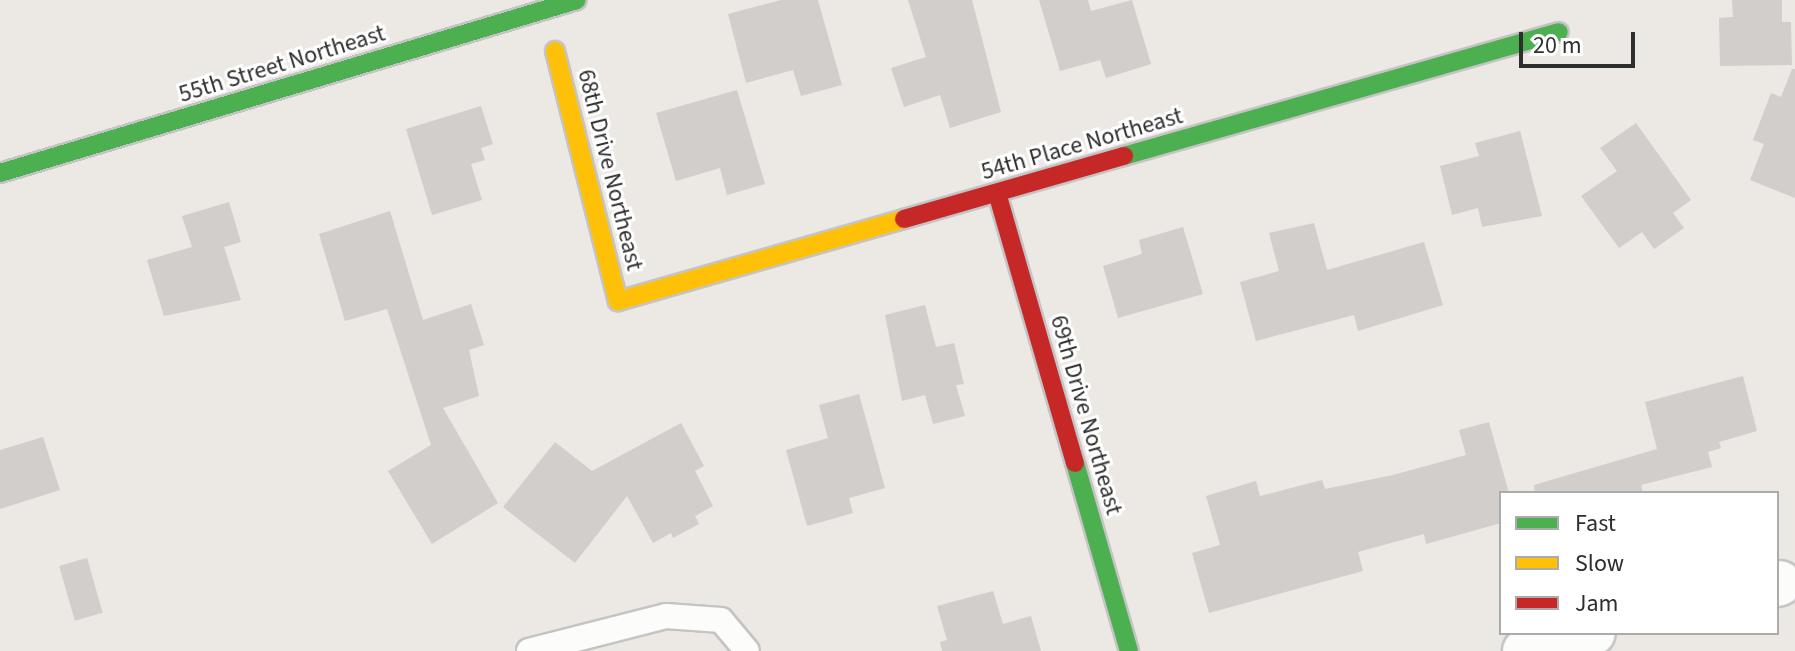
<!DOCTYPE html>
<html>
<head>
<meta charset="utf-8">
<style>
	body { margin:0 }
	#map { position:relative; width:1795px; height:651px; overflow:hidden; background:#ece8e4; font-family:"Source Sans 3",sans-serif }
	div>[style] { position:absolute }
	[style*='--x'] { left:calc(var(--x)*1px); top:calc(var(--y)*1px); width:calc(var(--w)*1px); rotate:calc(var(--a)*1deg) }
	.building>* { inset:0; background:#d1cecb; transform-origin:0 0 }
	.roads { filter:drop-shadow(2px 0 #c5c4c5) drop-shadow(-2px 0 #c5c4c5) drop-shadow(0 2px #c5c4c5) drop-shadow(0 -2px #c5c4c5) }
	.lane>* { height:24px; margin:-12px; padding:0 12px; transform-origin:12px; border-radius:12px; background:#fcfcfb }
	.street>* { height:44px; margin:-22px; padding:0 22px; transform-origin:22px; border-radius:22px; background:#fcfcfb }
	.fast>* { height:18px; margin:-9px; padding:0 9px; transform-origin:9px; border-radius:9px; background:#4caf50 }
	.slow>* { height:18px; margin:-9px; padding:0 9px; transform-origin:9px; border-radius:9px; background:#ffc107 }
	.jam>* { height:18px; margin:-9px; padding:0 9px; transform-origin:9px; border-radius:9px; background:#c62828 }
	span { translate:-50% -50%; white-space:nowrap; text-align:center; line-height:1.15; -webkit-text-stroke:6px #fff; paint-order:stroke }
	.street-label { font-size:24px; color:#2e2e2e }
	.legend { position:absolute; left:1499px; top:491px; width:280px; height:144px; box-sizing:border-box; background:#fff; border:2px solid #ababab; margin:0; padding:10px 14px; list-style:none; font-size:24px; color:#2e2e2e }
	.legend li { display:flex; align-items:center; gap:16px; height:40px }
	.legend b { width:40px; border:2px solid #ababab }
	.scale { position:absolute; left:1519px; top:32px; width:116px; height:36px; box-sizing:border-box; border:4px solid #2e2e2e; border-top:0; padding-left:10px; font-size:24px; line-height:28px; white-space:nowrap; color:#2e2e2e; -webkit-text-stroke:6px #fff; paint-order:stroke }
</style>
</head>
<body>
<div id="map">
	<div class="building">
		<i style="clip-path:polygon(781px 0,818px 0,842px 85px,801px 96px,793px 70px,746px 83px,728px 14px)"></i>
		<i style="clip-path:polygon(908px 0,972px 0,1001px 112px,950px 128px,940px 95px,904px 107px,891px 68px,926px 57px)"></i>
		<i style="clip-path:polygon(1039px 0,1088px 0,1091px 11px,1132px 0,1151px 64px,1106px 78px,1100px 60px,1060px 71px)"></i>
		<i style="clip-path:polygon(1732px 0,1782px 0,1782px 22px,1791px 22px,1792px 65px,1720px 66px,1719px 18px,1733px 17px)"></i>
		<i style="clip-path:polygon(1792px 69px,1795px 69px,1795px 198px,1750px 180px,1764px 144px,1753px 140px,1771px 93px,1781px 97px)"></i>
		<i style="clip-path:polygon(737px 90px,765px 184px,727px 195px,720px 168px,676px 181px,656px 113px)"></i>
		<i style="clip-path:polygon(481px 106px,493px 144px,481px 148px,485px 160px,471px 164px,482px 200px,432px 215px,406px 129px)"></i>
		<i style="clip-path:polygon(1636px 123px,1691px 200px,1673px 213px,1684px 228px,1654px 249px,1642px 232px,1619px 248px,1581px 196px,1617px 171px,1600px 148px)"></i>
		<i style="clip-path:polygon(1520px 131px,1542px 216px,1482px 227px,1478px 208px,1452px 215px,1440px 166px,1479px 156px,1475px 143px)"></i>
		<i style="clip-path:polygon(229px 202px,241px 242px,224px 247px,241px 300px,164px 316px,147px 260px,192px 247px,182px 216px)"></i>
		<i style="clip-path:polygon(390px 211px,423px 320px,471px 304px,484px 345px,469px 350px,479px 396px,443px 408px,498px 503px,432px 544px,388px 471px,431px 445px,387px 309px,345px 321px,319px 234px)"></i>
		<i style="clip-path:polygon(1314px 223px,1327px 270px,1424px 242px,1443px 305px,1358px 331px,1354px 315px,1256px 341px,1240px 282px,1279px 271px,1269px 233px)"></i>
		<i style="clip-path:polygon(1183px 227px,1203px 294px,1118px 318px,1103px 266px,1142px 254px,1139px 240px)"></i>
		<i style="clip-path:polygon(925px 305px,936px 347px,954px 343px,964px 384px,956px 385px,965px 416px,933px 424px,925px 395px,902px 401px,885px 315px)"></i>
		<i style="clip-path:polygon(1743px 376px,1757px 431px,1719px 442px,1721px 448px,1708px 452px,1712px 467px,1641px 485px,1643px 493px,1535px 493px,1534px 485px,1657px 449px,1645px 402px)"></i>
		<i style="clip-path:polygon(859px 394px,885px 488px,849px 498px,853px 513px,807px 526px,786px 450px,828px 438px,819px 405px)"></i>
		<i style="clip-path:polygon(1489px 422px,1509px 493px,1501px 493px,1501px 523px,1426px 544px,1424px 534px,1358px 552px,1363px 571px,1209px 613px,1192px 553px,1220px 545px,1206px 496px,1256px 481px,1260px 496px,1322px 480px,1325px 489px,1393px 475px,1466px 455px,1459px 430px)"></i>
		<i style="clip-path:polygon(681px 423px,704px 466px,695px 471px,713px 506px,695px 516px,699px 524px,673px 538px,671px 533px,653px 543px,627px 496px,575px 563px,503px 507px,555px 442px,592px 471px)"></i>
		<i style="clip-path:polygon(43px 437px,60px 490px,0 509px,0 450px)"></i>
		<i style="left:87px;top:558px;width:57px;height:29px;rotate:74deg"></i>
		<i style="clip-path:polygon(993px 591px,1003px 624px,1031px 616px,1041px 651px,942px 651px,940px 642px,947px 640px,937px 606px)"></i>
	</div>
	<div class="roads">
		<div class="lane">
			<i style="--x:529;--y:651;--w:141;--a:-14.3"></i>
			<i style="--x:666;--y:616;--w:55;--a:4.2"></i>
			<i style="--x:721;--y:620;--w:40;--a:50"></i>
		</div>
		<div class="street">
			<i style="--x:1777;--y:584;--w:3;--a:-18"></i>
			<i style="--x:1525;--y:651;--w:70;--a:-14.8"></i>
		</div>
		<div class="fast">
			<i style="--x:1124;--y:156;--w:452;--a:-15.9"></i>
			<i style="--x:0;--y:173;--w:602;--a:-16.69"></i>
			<i style="--x:1075;--y:463;--w:196;--a:74"></i>
		</div>
		<div class="slow">
			<i style="--x:555;--y:51;--w:258;--a:75.9"></i>
			<i style="--x:618;--y:301;--w:298;--a:-16"></i>
		</div>
		<div class="jam">
			<i style="--x:997;--y:193;--w:281;--a:73.9"></i>
			<i style="--x:904;--y:219;--w:229;--a:-16"></i>
		</div>
	</div>
	<div class="street-label">
		<span style="left:282px;top:64px;rotate:-17deg">55th Street Northeast</span>
		<span style="left:1082px;top:144px;rotate:-16deg">54th Place Northeast</span>
		<span style="left:610px;top:170px;rotate:76deg">68th Drive Northeast</span>
		<span style="left:1086px;top:415px;rotate:74deg">69th Drive Northeast</span>
	</div>
	<ul class="legend">
	<li><b style="height:10px;background:#4caf50"></b>Fast</li>
	<li><b style="height:10px;background:#ffc107"></b>Slow</li>
	<li><b style="height:10px;background:#c62828"></b>Jam</li>
	</ul>
	<div class="scale">20 m</div>
</div>
</body>
</html>
